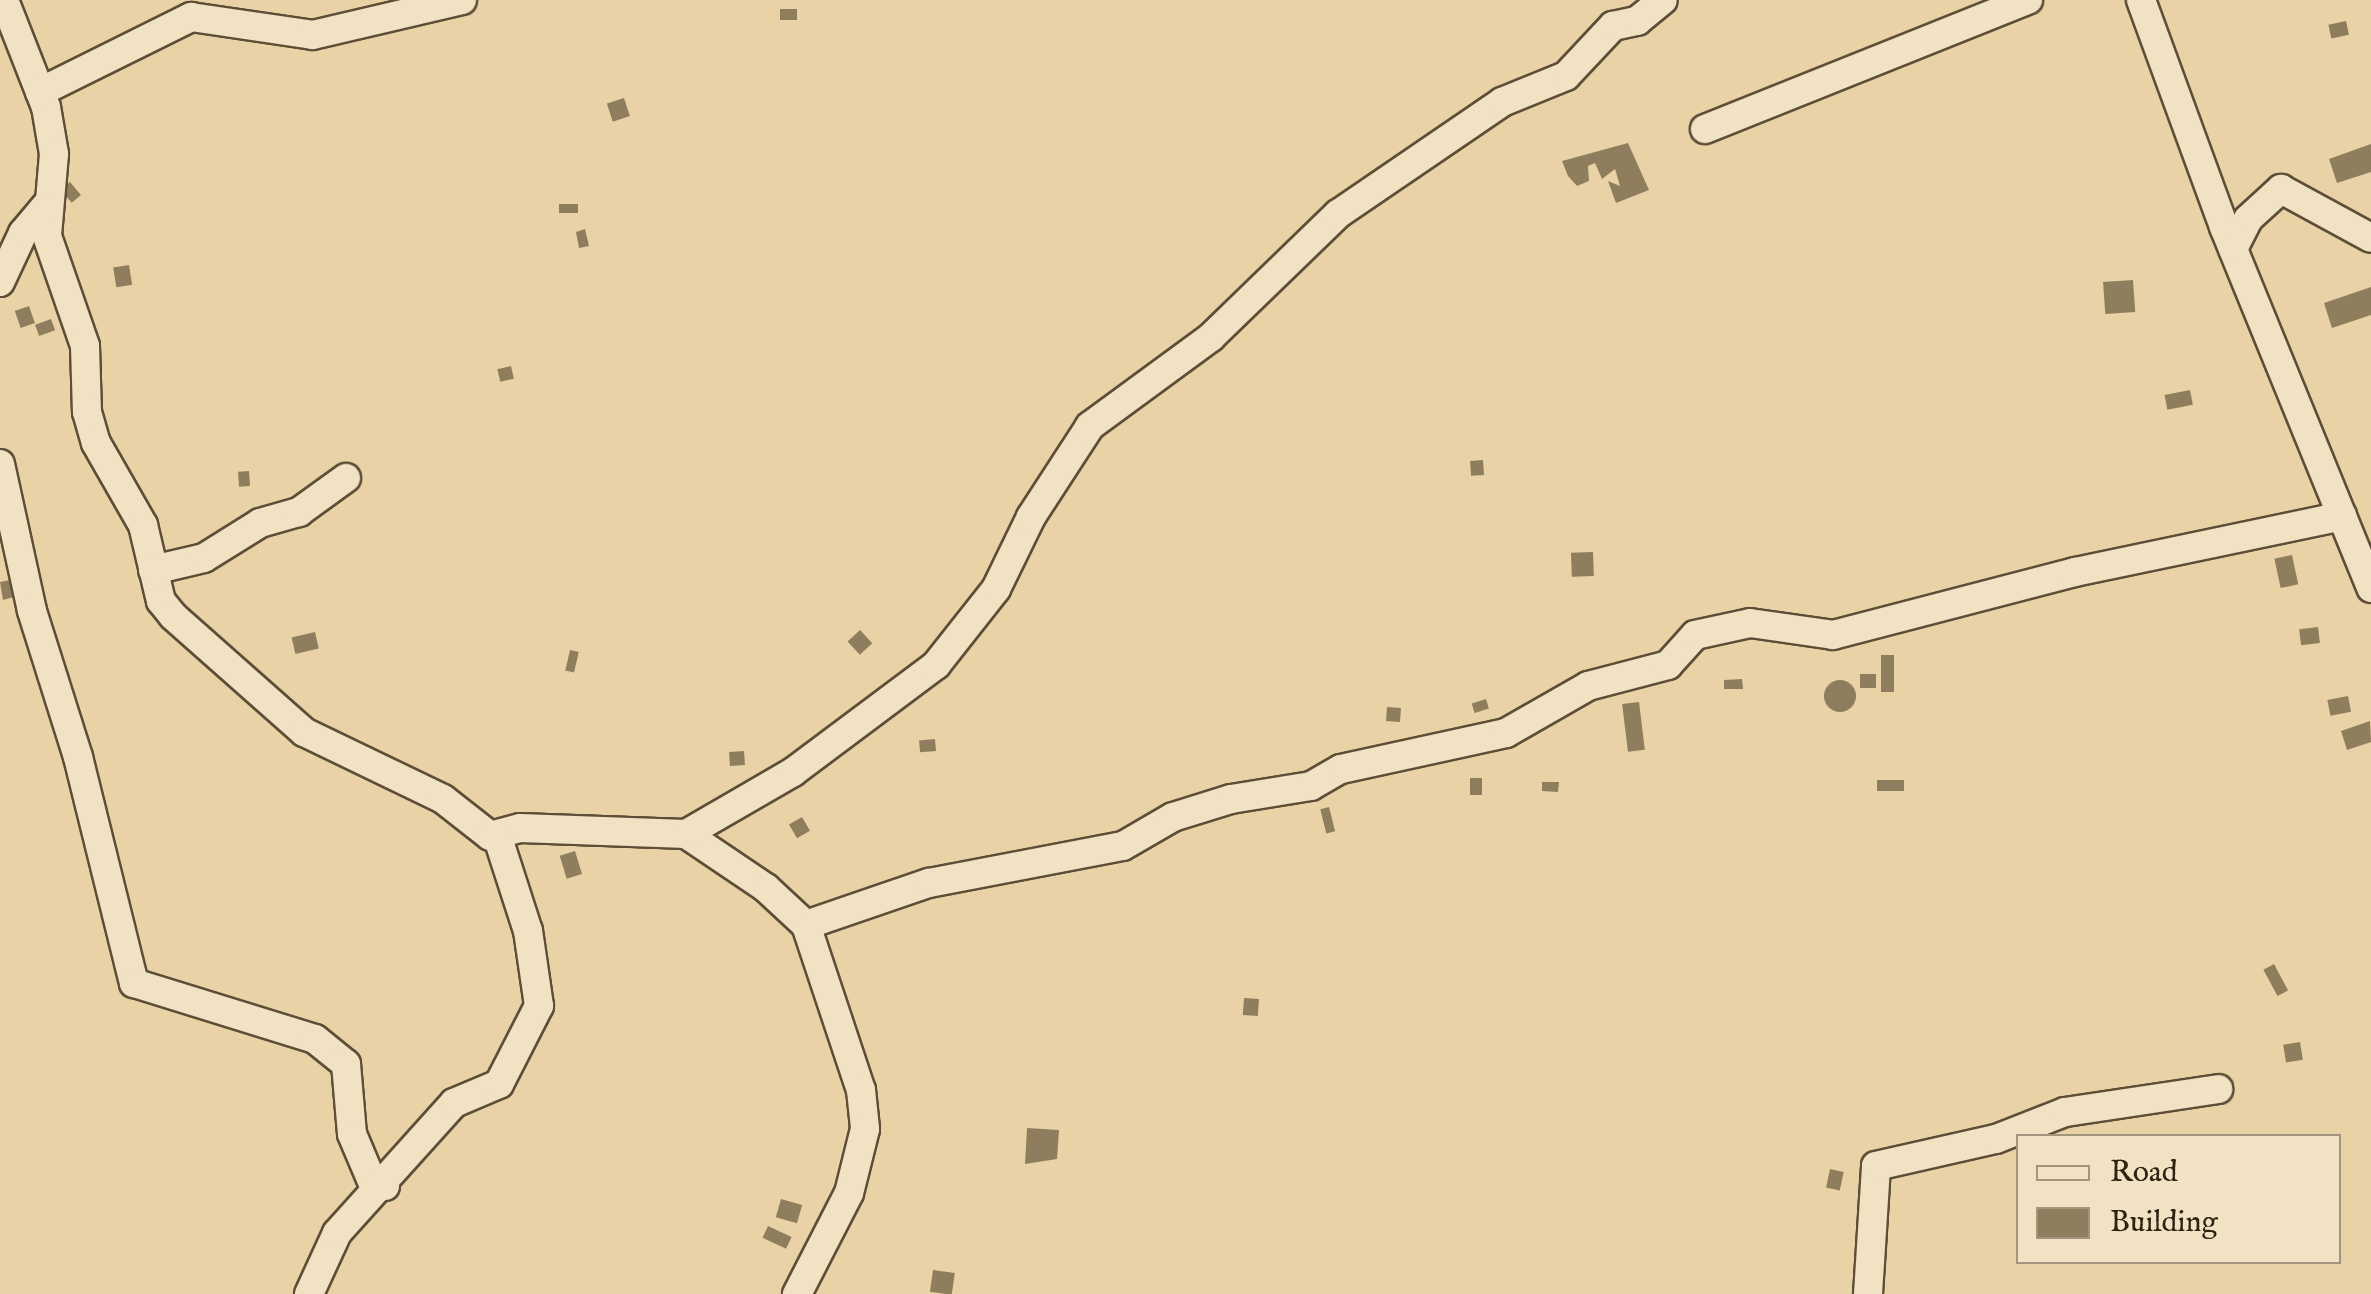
<!DOCTYPE html>
<html>
<head>
<meta charset="utf-8">
<style>
	body { margin:0 }
	#map { position:relative; width:2371px; height:1294px; overflow:hidden; background:#e9d2a5; font-family:"IM FELL English",serif }
	div>[style] { position:absolute }
	[style*='--x'] { left:calc(var(--x)*1px); top:calc(var(--y)*1px); width:calc(var(--w)*1px); rotate:calc(var(--a)*1deg) }
	.building>* { inset:0; background:#8f7e5e; transform-origin:0 0 }
	.round { border-radius:50% }
	.roads { filter:drop-shadow(2px 0 #5d4e37) drop-shadow(-2px 0 #5d4e37) drop-shadow(0 2px #5d4e37) drop-shadow(0 -2px #5d4e37) }
	.minor>* { height:28px; margin:-14px; padding:0 14px; transform-origin:14px; border-radius:14px; background:#f1e2c4 }
	span { translate:-50% -50%; white-space:nowrap; text-align:center; line-height:1.15; -webkit-text-stroke:10px #f1e2c4; paint-order:stroke }
	.legend { position:absolute; left:2016px; top:1134px; width:325px; height:130px; box-sizing:border-box; background:#f1e2c4; border:2px solid #a3957d; margin:0; padding:12px 18px; list-style:none; font-size:30px; color:#2e2212 }
	.legend li { display:flex; align-items:center; gap:20px; height:50px }
	.legend b { width:50px; border:2px solid #a3957d }
</style>
</head>
<body>
<div id="map">
	<div class="building">
		<i style="left:780px;top:9px;width:17px;height:11px"></i>
		<i style="left:2346px;top:21px;width:14px;height:18px;rotate:78deg"></i>
		<i style="left:624px;top:98px;width:19px;height:18px;rotate:72deg"></i>
		<i style="clip-path:polygon(1628px 143px,1649px 190px,1616px 203px,1608px 181px,1620px 186px,1615px 169px,1602px 179px,1595px 163px,1588px 166px,1589px 181px,1577px 186px,1568px 176px,1562px 161px)"></i>
		<i style="clip-path:polygon(2371px 144px,2371px 172px,2337px 183px,2329px 159px)"></i>
		<i style="left:70px;top:182px;width:17px;height:12px;rotate:50deg"></i>
		<i style="left:559px;top:204px;width:19px;height:9px"></i>
		<i style="clip-path:polygon(585px 229px,589px 246px,579px 248px,576px 232px)"></i>
		<i style="left:129px;top:265px;width:20px;height:16px;rotate:81deg"></i>
		<i style="left:2133px;top:280px;width:32px;height:30px;rotate:86deg"></i>
		<i style="clip-path:polygon(2371px 287px,2371px 315px,2332px 328px,2324px 303px)"></i>
		<i style="left:29px;top:306px;width:18px;height:15px;rotate:71deg"></i>
		<i style="left:51px;top:319px;width:12px;height:17px;rotate:70deg"></i>
		<i style="left:511px;top:366px;width:13px;height:14px;rotate:77deg"></i>
		<i style="left:2190px;top:390px;width:15px;height:26px;rotate:79deg"></i>
		<i style="left:1483px;top:460px;width:15px;height:13px;rotate:86deg"></i>
		<i style="left:249px;top:471px;width:15px;height:11px;rotate:86deg"></i>
		<i style="left:1593px;top:552px;width:24px;height:22px;rotate:88deg"></i>
		<i style="left:2292px;top:555px;width:30px;height:18px;rotate:78deg"></i>
		<i style="clip-path:polygon(10px 580px,14px 597px,3px 600px,0 582px)"></i>
		<i style="left:2318px;top:627px;width:16px;height:19px;rotate:83deg"></i>
		<i style="left:860px;top:630px;width:18px;height:17px;rotate:47deg"></i>
		<i style="left:315px;top:632px;width:17px;height:24px;rotate:77deg"></i>
		<i style="left:570px;top:650px;width:9px;height:21px;rotate:13deg"></i>
		<i style="left:1881px;top:655px;width:13px;height:37px"></i>
		<i style="left:1876px;top:674px;width:14px;height:16px;rotate:90deg"></i>
		<i style="clip-path:polygon(1742px 679px,1743px 689px,1724px 689px,1724px 680px)"></i>
		<i class="round" style="left:1824px;top:680px;width:32px;height:32px"></i>
		<i style="left:2348px;top:696px;width:16px;height:21px;rotate:79deg"></i>
		<i style="left:1486px;top:699px;width:10px;height:15px;rotate:73deg"></i>
		<i style="left:1639px;top:702px;width:48px;height:17px;rotate:83deg"></i>
		<i style="left:1387px;top:707px;width:14px;height:14px;rotate:4deg"></i>
		<i style="clip-path:polygon(2370px 721px,2371px 742px,2347px 750px,2341px 731px)"></i>
		<i style="left:935px;top:739px;width:12px;height:16px;rotate:85deg"></i>
		<i style="left:744px;top:751px;width:14px;height:15px;rotate:86deg"></i>
		<i style="left:1470px;top:778px;width:12px;height:17px"></i>
		<i style="left:1904px;top:780px;width:11px;height:27px;rotate:90deg"></i>
		<i style="clip-path:polygon(1542px 782px,1559px 782px,1558px 792px,1542px 791px)"></i>
		<i style="left:1329px;top:807px;width:25px;height:9px;rotate:76deg"></i>
		<i style="left:802px;top:817px;width:16px;height:15px;rotate:60deg"></i>
		<i style="left:575px;top:851px;width:24px;height:16px;rotate:73deg"></i>
		<i style="left:2274px;top:964px;width:30px;height:12px;rotate:62deg"></i>
		<i style="left:1244px;top:998px;width:15px;height:17px;rotate:4deg"></i>
		<i style="left:2300px;top:1042px;width:18px;height:17px;rotate:81deg"></i>
		<i style="clip-path:polygon(1027px 1128px,1059px 1130px,1057px 1159px,1025px 1164px)"></i>
		<i style="left:1830px;top:1169px;width:14px;height:19px;rotate:12deg"></i>
		<i style="left:781px;top:1199px;width:22px;height:19px;rotate:16deg"></i>
		<i style="left:768px;top:1226px;width:26px;height:13px;rotate:25deg"></i>
		<i style="left:933px;top:1270px;width:22px;height:22px;rotate:8deg"></i>
	</div>
	<div class="roads">
		<div class="minor">
			<i style="--x:4;--y:0;--w:115;--a:68.6"></i>
			<i style="--x:46;--y:107;--w:48;--a:80.3"></i>
			<i style="--x:54;--y:154;--w:82;--a:94.9"></i>
			<i style="--x:47;--y:236;--w:116;--a:70.9"></i>
			<i style="--x:85;--y:346;--w:66;--a:88.3"></i>
			<i style="--x:87;--y:412;--w:32;--a:74"></i>
			<i style="--x:96;--y:443;--w:95;--a:60.2"></i>
			<i style="--x:143;--y:525;--w:78;--a:76.7"></i>
			<i style="--x:161;--y:601;--w:19;--a:51"></i>
			<i style="--x:173;--y:616;--w:175;--a:41.5"></i>
			<i style="--x:304;--y:732;--w:154;--a:25.7"></i>
			<i style="--x:443;--y:799;--w:60;--a:38.2"></i>
			<i style="--x:490;--y:836;--w:31;--a:-15"></i>
			<i style="--x:520;--y:828;--w:166;--a:2.1"></i>
			<i style="--x:686;--y:834;--w:97;--a:34"></i>
			<i style="--x:766;--y:888;--w:54;--a:42.8"></i>
			<i style="--x:806;--y:925;--w:174;--a:71.6"></i>
			<i style="--x:861;--y:1090;--w:39;--a:84"></i>
			<i style="--x:865;--y:1129;--w:66;--a:104"></i>
			<i style="--x:849;--y:1193;--w:114;--a:117.2"></i>
			<i style="--x:2141;--y:0;--w:242;--a:69.9"></i>
			<i style="--x:2224;--y:227;--w:390;--a:67.8"></i>
			<i style="--x:40;--y:92;--w:169;--a:-26.4"></i>
			<i style="--x:191;--y:17;--w:123;--a:8.4"></i>
			<i style="--x:313;--y:35;--w:153;--a:-13.2"></i>
			<i style="--x:1705;--y:129;--w:348;--a:-21.8"></i>
			<i style="--x:2233;--y:249;--w:34;--a:-63"></i>
			<i style="--x:2248;--y:219;--w:45;--a:-42.3"></i>
			<i style="--x:2281;--y:189;--w:102;--a:28.6"></i>
			<i style="--x:0;--y:282;--w:54;--a:-64.9"></i>
			<i style="--x:23;--y:233;--w:35;--a:-50"></i>
			<i style="--x:0;--y:464;--w:150;--a:77.7"></i>
			<i style="--x:32;--y:611;--w:153;--a:72.5"></i>
			<i style="--x:78;--y:757;--w:233;--a:76.1"></i>
			<i style="--x:134;--y:983;--w:189;--a:17.2"></i>
			<i style="--x:315;--y:1039;--w:40;--a:39"></i>
			<i style="--x:346;--y:1064;--w:70;--a:85.1"></i>
			<i style="--x:352;--y:1134;--w:56;--a:67.1"></i>
			<i style="--x:374;--y:1186;--w:11;--a:0"></i>
			<i style="--x:153;--y:570;--w:52;--a:-13.2"></i>
			<i style="--x:204;--y:558;--w:66;--a:-32"></i>
			<i style="--x:260;--y:523;--w:41;--a:-15.8"></i>
			<i style="--x:299;--y:512;--w:58;--a:-35.9"></i>
			<i style="--x:686;--y:834;--w:124;--a:-30.1"></i>
			<i style="--x:793;--y:772;--w:179;--a:-36.8"></i>
			<i style="--x:936;--y:665;--w:97;--a:-51.7"></i>
			<i style="--x:996;--y:589;--w:80;--a:-64.1"></i>
			<i style="--x:1031;--y:517;--w:108;--a:-57"></i>
			<i style="--x:1090;--y:426;--w:150;--a:-36.3"></i>
			<i style="--x:1211;--y:337;--w:177;--a:-44.1"></i>
			<i style="--x:1338;--y:214;--w:199;--a:-34.3"></i>
			<i style="--x:1502;--y:102;--w:69;--a:-22.1"></i>
			<i style="--x:1566;--y:76;--w:69;--a:-46.8"></i>
			<i style="--x:1613;--y:26;--w:25;--a:-12"></i>
			<i style="--x:1637;--y:21;--w:33;--a:-39"></i>
			<i style="--x:806;--y:925;--w:130;--a:-18.9"></i>
			<i style="--x:929;--y:883;--w:197;--a:-10.8"></i>
			<i style="--x:1123;--y:846;--w:58;--a:-30.1"></i>
			<i style="--x:1173;--y:817;--w:61;--a:-17.2"></i>
			<i style="--x:1231;--y:799;--w:81;--a:-9.2"></i>
			<i style="--x:1311;--y:786;--w:34;--a:-30"></i>
			<i style="--x:1341;--y:769;--w:169;--a:-12.3"></i>
			<i style="--x:1506;--y:733;--w:95;--a:-29.8"></i>
			<i style="--x:1588;--y:686;--w:83;--a:-14.7"></i>
			<i style="--x:1668;--y:665;--w:40;--a:-48"></i>
			<i style="--x:1695;--y:635;--w:56;--a:-12.3"></i>
			<i style="--x:1750;--y:623;--w:84;--a:8.2"></i>
			<i style="--x:1833;--y:635;--w:250;--a:-14.6"></i>
			<i style="--x:2075;--y:572;--w:273;--a:-11.8"></i>
			<i style="--x:309;--y:1294;--w:67;--a:-65.3"></i>
			<i style="--x:337;--y:1233;--w:175;--a:-48"></i>
			<i style="--x:454;--y:1103;--w:49;--a:-22.9"></i>
			<i style="--x:499;--y:1084;--w:88;--a:-62.9"></i>
			<i style="--x:539;--y:1006;--w:76;--a:-98.3"></i>
			<i style="--x:528;--y:931;--w:101;--a:-107.9"></i>
			<i style="--x:1868;--y:1294;--w:128;--a:-86.4"></i>
			<i style="--x:1876;--y:1166;--w:123;--a:-12.7"></i>
			<i style="--x:1996;--y:1139;--w:74;--a:-21.4"></i>
			<i style="--x:2065;--y:1112;--w:155;--a:-8.5"></i>
		</div>
	</div>
	<ul class="legend">
	<li><b style="height:12px;background:#f1e2c4"></b>Road</li>
	<li><b style="height:28px;background:#8f7e5e"></b>Building</li>
	</ul>
</div>
</body>
</html>
